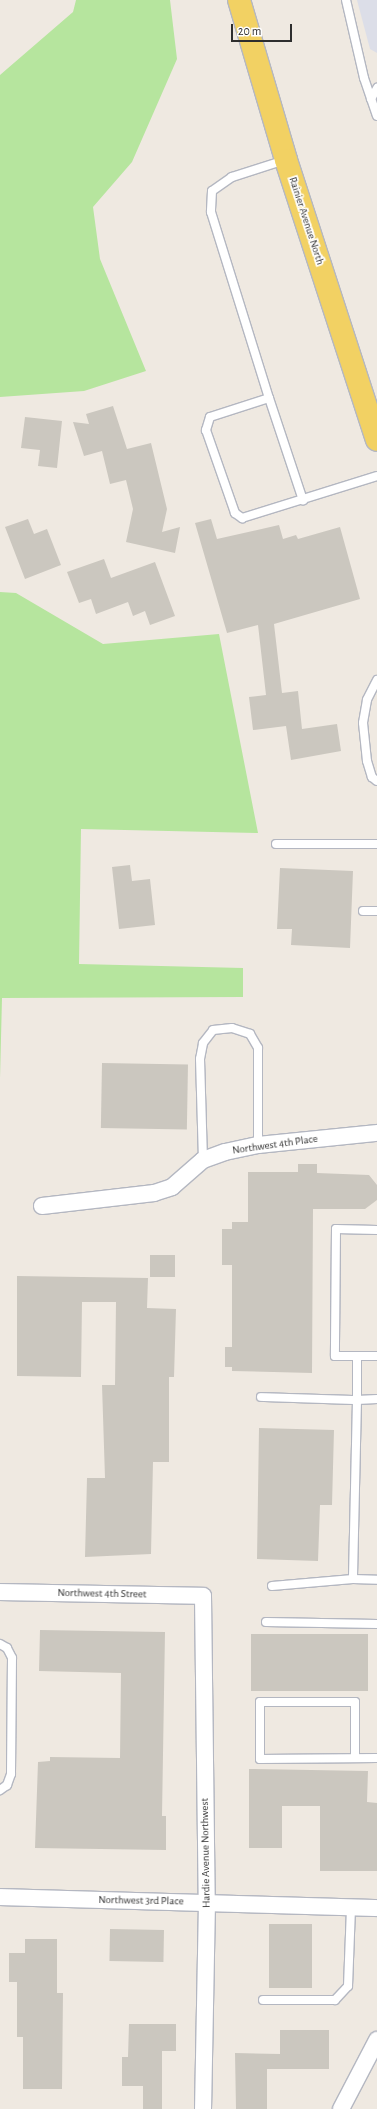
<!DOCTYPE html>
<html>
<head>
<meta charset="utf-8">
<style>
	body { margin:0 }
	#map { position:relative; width:377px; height:2109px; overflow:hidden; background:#efe9e1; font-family:"Alegreya Sans",sans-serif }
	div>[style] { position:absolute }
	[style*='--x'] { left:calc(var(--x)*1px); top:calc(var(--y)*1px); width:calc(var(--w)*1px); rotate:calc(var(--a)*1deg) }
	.airport>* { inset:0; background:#dcdee8 }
	.green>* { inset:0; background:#b6e59e }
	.building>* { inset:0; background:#cbc7bf; transform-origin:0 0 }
	.roads { filter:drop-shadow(1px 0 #b4b7c1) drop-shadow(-1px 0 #b4b7c1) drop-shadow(0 1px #b4b7c1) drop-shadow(0 -1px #b4b7c1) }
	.lane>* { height:8px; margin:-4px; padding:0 4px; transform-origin:4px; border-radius:4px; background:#fff }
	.street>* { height:16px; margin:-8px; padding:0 8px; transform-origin:8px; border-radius:8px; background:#fff }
	.primary>* { height:22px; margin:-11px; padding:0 11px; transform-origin:11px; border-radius:11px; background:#f2d163 }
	span { translate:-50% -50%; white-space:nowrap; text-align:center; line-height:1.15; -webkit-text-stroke:3.5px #fff; paint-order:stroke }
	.street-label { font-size:11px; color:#2e2e2e }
	.scale { position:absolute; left:231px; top:24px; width:61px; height:18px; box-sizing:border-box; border:2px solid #2e2e2e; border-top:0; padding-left:5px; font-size:12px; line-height:14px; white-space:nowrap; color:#2e2e2e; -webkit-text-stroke:3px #fff; paint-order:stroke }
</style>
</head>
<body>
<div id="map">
	<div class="airport">
		<i style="clip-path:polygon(357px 0,377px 0,377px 53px,370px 49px)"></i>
	</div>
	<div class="green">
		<i style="clip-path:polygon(76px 0,170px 0,177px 59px,132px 162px,93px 207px,100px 259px,146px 371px,84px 391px,0 397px,0 75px,73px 12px)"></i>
		<i style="clip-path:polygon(0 592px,16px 593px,103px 644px,219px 634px,258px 833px,81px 829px,79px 964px,243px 968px,243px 997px,2px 998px,0 1079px)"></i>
	</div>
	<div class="building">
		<i style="clip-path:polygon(113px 406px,127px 449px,151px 443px,167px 509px,162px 532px,180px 527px,175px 553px,126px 542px,133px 509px,126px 480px,110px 484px,102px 451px,84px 456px,73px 422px,89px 424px,86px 414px)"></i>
		<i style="clip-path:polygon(25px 417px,62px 421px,57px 468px,38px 466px,40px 450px,21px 448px)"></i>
		<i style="clip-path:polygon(28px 519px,34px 534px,47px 529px,61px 565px,25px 579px,5px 527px)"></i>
		<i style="clip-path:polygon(211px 519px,217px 539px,279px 525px,283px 539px,296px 535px,298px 539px,340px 527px,360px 599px,274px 624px,282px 693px,298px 691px,302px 729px,337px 724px,341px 751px,291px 760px,286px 726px,253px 730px,249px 697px,266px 695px,258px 625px,227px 633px,195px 523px)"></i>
		<i style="clip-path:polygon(104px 559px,111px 578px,155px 562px,175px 616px,150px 625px,145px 611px,133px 616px,128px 602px,96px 614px,91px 599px,79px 603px,67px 572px)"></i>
		<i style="clip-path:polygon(130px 865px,132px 881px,150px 879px,155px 925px,119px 929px,112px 867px)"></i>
		<i style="clip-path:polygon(280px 868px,353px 871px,350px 948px,291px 945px,292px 929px,277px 929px)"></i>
		<i style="left:102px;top:1063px;width:86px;height:65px;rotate:1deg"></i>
		<i style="clip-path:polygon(298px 1164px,317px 1164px,317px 1173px,369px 1175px,377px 1185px,377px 1200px,365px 1209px,313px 1209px,312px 1373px,232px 1371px,232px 1367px,225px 1367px,225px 1347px,232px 1347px,232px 1265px,222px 1265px,222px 1229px,232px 1229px,232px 1222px,248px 1222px,248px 1172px,298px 1172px)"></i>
		<i style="left:150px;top:1255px;width:25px;height:22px"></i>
		<i style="clip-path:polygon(17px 1276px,148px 1278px,147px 1308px,176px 1309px,174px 1377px,169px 1377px,169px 1462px,153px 1462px,151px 1554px,85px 1557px,87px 1478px,105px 1478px,102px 1385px,115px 1385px,116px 1302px,82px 1302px,81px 1377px,17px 1376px)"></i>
		<i style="clip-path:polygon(259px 1428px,334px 1430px,332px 1505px,320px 1505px,318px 1561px,257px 1559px)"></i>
		<i style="clip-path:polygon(40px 1630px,165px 1632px,162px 1816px,166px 1816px,166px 1850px,35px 1848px,38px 1762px,50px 1761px,50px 1757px,120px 1758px,121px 1673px,39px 1671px)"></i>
		<i style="left:251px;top:1634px;width:117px;height:57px"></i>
		<i style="clip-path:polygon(249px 1769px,368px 1771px,367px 1802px,377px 1803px,377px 1871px,320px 1871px,320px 1806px,282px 1806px,282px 1848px,249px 1848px)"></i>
		<i style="left:269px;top:1924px;width:43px;height:64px"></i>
		<i style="left:110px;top:1929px;width:54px;height:32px;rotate:1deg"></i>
		<i style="clip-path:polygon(25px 1939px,57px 1939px,57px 1993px,63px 1993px,62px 2089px,23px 2089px,23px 2037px,17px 2037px,17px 1982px,9px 1982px,9px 1953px,25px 1953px)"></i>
		<i style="clip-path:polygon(129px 2024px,176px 2024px,176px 2051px,162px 2051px,162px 2109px,143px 2109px,143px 2086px,122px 2086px,122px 2057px,128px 2057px)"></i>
		<i style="clip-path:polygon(280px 2030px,329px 2030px,329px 2069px,267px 2069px,267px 2109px,236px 2109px,235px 2053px,280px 2054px)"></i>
	</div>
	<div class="roads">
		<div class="lane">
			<i style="--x:346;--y:0;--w:80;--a:77"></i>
			<i style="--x:364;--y:78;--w:40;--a:71.1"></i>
			<i style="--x:371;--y:99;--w:13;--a:-61"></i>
			<i style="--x:285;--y:160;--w:56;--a:162.2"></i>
			<i style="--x:232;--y:177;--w:24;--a:145"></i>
			<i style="--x:212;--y:191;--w:21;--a:93"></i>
			<i style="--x:211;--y:212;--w:195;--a:72.7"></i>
			<i style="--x:269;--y:398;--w:62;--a:162.1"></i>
			<i style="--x:210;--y:417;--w:14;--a:107"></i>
			<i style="--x:206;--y:430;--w:88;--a:70.7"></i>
			<i style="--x:235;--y:513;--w:9;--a:36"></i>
			<i style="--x:242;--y:518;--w:141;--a:-17.3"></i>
			<i style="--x:269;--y:398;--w:108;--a:71.6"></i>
			<i style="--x:377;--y:680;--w:22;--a:117"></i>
			<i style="--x:367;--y:700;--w:23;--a:100"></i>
			<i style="--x:363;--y:723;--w:38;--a:84"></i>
			<i style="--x:367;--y:761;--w:17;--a:73"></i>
			<i style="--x:372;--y:777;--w:6;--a:39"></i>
			<i style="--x:276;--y:844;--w:101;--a:0"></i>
			<i style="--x:363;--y:911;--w:14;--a:0"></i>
			<i style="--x:203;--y:1160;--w:101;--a:-91.7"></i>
			<i style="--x:200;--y:1059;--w:16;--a:-79"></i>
			<i style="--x:203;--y:1043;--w:16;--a:-52"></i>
			<i style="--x:213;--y:1030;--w:19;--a:-6"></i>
			<i style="--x:232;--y:1028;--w:19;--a:18"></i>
			<i style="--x:250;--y:1034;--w:16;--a:60"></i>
			<i style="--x:258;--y:1048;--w:97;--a:90"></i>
			<i style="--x:377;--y:1230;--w:41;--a:-178.6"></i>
			<i style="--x:336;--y:1229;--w:127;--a:90.5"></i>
			<i style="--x:335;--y:1356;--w:42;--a:0"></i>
			<i style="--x:357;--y:1356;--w:44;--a:90"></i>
			<i style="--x:357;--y:1400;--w:20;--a:-3"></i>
			<i style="--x:261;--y:1397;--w:96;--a:1.8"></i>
			<i style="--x:357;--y:1400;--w:179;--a:91.3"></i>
			<i style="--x:353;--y:1579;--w:24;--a:2"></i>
			<i style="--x:272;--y:1586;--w:81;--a:-4.9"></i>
			<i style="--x:266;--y:1622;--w:111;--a:1"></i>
			<i style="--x:0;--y:1644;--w:8;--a:30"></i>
			<i style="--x:7;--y:1648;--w:11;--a:63"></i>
			<i style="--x:12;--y:1658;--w:116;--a:90.5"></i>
			<i style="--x:11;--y:1774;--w:12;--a:110"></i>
			<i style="--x:7;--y:1785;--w:9;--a:144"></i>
			<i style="--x:355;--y:1758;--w:56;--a:-90"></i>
			<i style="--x:355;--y:1702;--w:95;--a:180"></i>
			<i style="--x:260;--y:1702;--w:57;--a:90"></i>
			<i style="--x:260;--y:1759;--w:117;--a:-0.5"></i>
			<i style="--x:263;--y:2000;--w:72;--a:0"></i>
			<i style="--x:335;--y:2000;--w:19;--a:-47"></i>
			<i style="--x:348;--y:1986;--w:78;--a:-87.8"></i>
		</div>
		<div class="street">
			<i style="--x:42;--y:1206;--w:113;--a:-6.6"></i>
			<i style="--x:154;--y:1193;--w:19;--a:-18"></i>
			<i style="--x:172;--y:1187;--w:41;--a:-41.1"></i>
			<i style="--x:203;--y:1160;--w:23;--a:-20"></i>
			<i style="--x:225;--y:1152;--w:34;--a:-12"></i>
			<i style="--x:258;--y:1145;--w:120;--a:-5.8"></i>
			<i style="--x:0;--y:1592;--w:203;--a:1.1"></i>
			<i style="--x:203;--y:1596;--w:306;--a:89.3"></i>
			<i style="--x:207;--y:1902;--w:207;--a:91.1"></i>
			<i style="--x:0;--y:1897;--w:377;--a:1.7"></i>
			<i style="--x:341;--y:2109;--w:78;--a:-62.4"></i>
		</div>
		<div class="primary">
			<i style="--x:239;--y:0;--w:167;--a:73.6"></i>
			<i style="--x:286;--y:160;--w:294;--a:72"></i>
		</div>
	</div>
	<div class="street-label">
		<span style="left:306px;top:221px;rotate:72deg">Rainier Avenue North</span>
		<span style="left:275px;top:1145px;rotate:-8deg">Northwest 4th Place</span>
		<span style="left:102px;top:1594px;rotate:1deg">Northwest 4th Street</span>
		<span style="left:206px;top:1853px;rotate:-91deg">Hardie Avenue Northwest</span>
		<span style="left:141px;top:1901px;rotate:1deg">Northwest 3rd Place</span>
	</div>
	<div class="scale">20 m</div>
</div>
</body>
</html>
